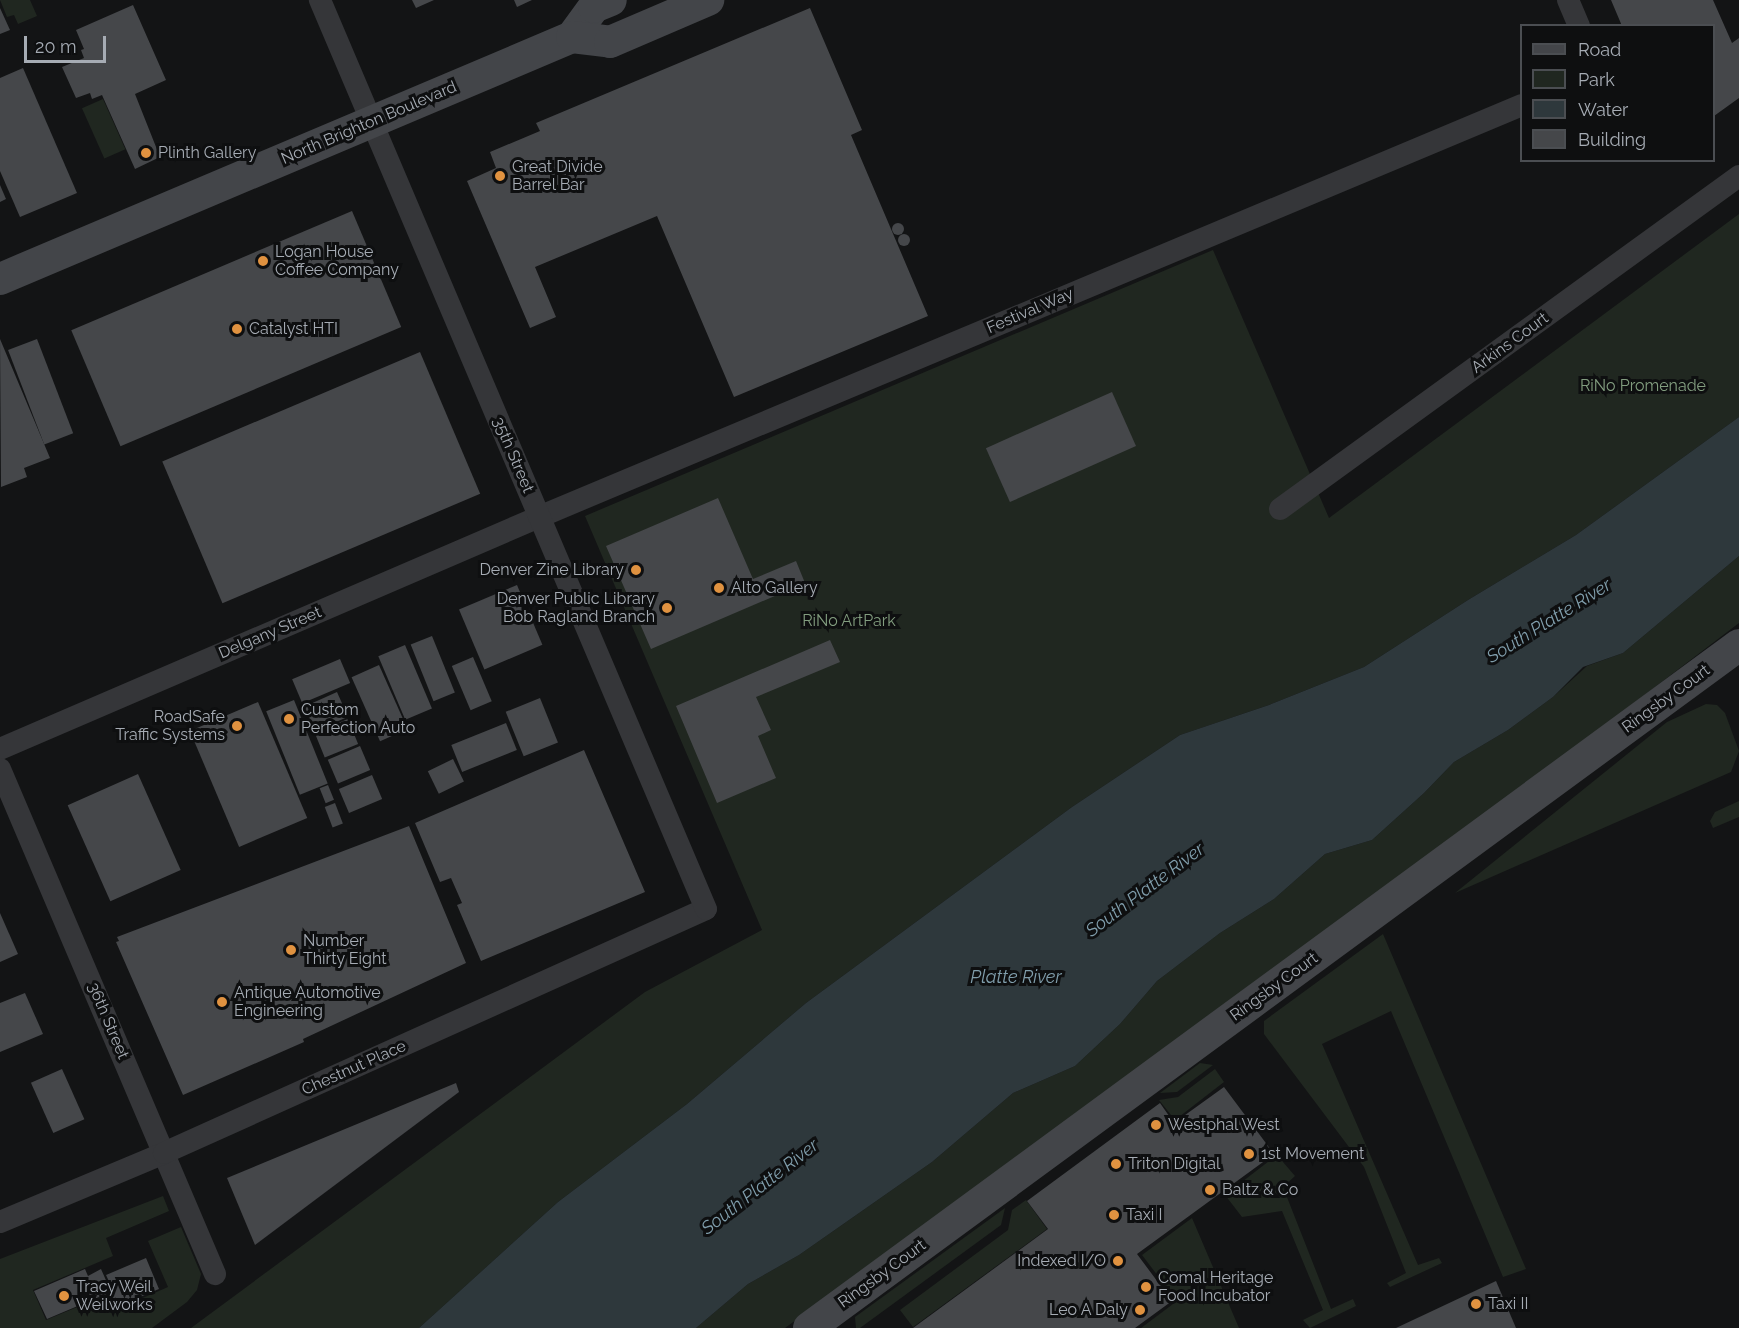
<!DOCTYPE html>
<html>
<head>
<meta charset="utf-8">
<style>
	body { margin:0 }
	#map { position:relative; width:1739px; height:1328px; overflow:hidden; background:#131415; font-family:Raleway,sans-serif }
	div>[style] { position:absolute }
	[style*='--x'] { left:calc(var(--x)*1px); top:calc(var(--y)*1px); width:calc(var(--w)*1px); rotate:calc(var(--a)*1deg) }
	.green>* { inset:0; background:#202720; transform-origin:0 0 }
	.water>* { inset:0; background:#2e383c }
	.building>* { inset:0; background:#45474a; transform-origin:0 0 }
	.round { border-radius:50% }
	.street>* { height:22px; margin:-11px; padding:0 11px; transform-origin:11px; border-radius:11px; background:#353639 }
	.secondary>* { height:32px; margin:-16px; padding:0 16px; transform-origin:16px; border-radius:16px; background:#434549 }
	.dots>* { width:16px; height:16px; translate:-50% -50%; box-sizing:border-box; border:3px solid #0e0f10; border-radius:50% }
	span { translate:-50% -50%; white-space:nowrap; text-align:center; line-height:1.15; -webkit-text-stroke:6px #0e0f10; paint-order:stroke }
	.street-label { font-size:16px; color:#a6acb4 }
	.poi-label { font-size:16px; color:#a6acb4 }
	.left { translate:0 -50%; text-align:left }
	.right { translate:-100% -50%; text-align:right }
	.park-label { font-size:16px; color:#829d7f }
	.water-label { font-size:18px; color:#809eac; font-style:italic }
	.legend { position:absolute; left:1520px; top:24px; width:195px; height:138px; box-sizing:border-box; background:#0e0f10; border:2px solid #4b4e52; margin:0; padding:8px 10px; list-style:none; font-size:18px; color:#a6acb4 }
	.legend li { display:flex; align-items:center; gap:12px; height:30px }
	.legend b { width:30px; border:2px solid #4b4e52 }
	.scale { position:absolute; left:24px; top:36px; width:82px; height:27px; box-sizing:border-box; border:3px solid #a6acb4; border-top:0; padding-left:8px; font-size:18px; line-height:21px; white-space:nowrap; color:#a6acb4; -webkit-text-stroke:4px #0e0f10; paint-order:stroke }
</style>
</head>
<body>
<div id="map">
	<div class="green">
		<i style="clip-path:polygon(0 0,30px 0,37px 16px,18px 24px,14px 15px,7px 17px)"></i>
		<i style="left:103px;top:99px;width:55px;height:23px;rotate:66deg"></i>
		<i style="clip-path:polygon(1739px 214px,1739px 417px,1576px 535px,1468px 600px,1364px 667px,1269px 705px,1180px 735px,1072px 807px,806px 1003px,687px 1104px,558px 1202px,419px 1328px,191px 1328px,645px 992px,762px 930px,585px 516px,1213px 250px,1329px 518px)"></i>
		<i style="clip-path:polygon(1739px 556px,1739px 623px,1537px 777px,785px 1328px,696px 1328px,748px 1284px,799px 1255px,932px 1162px,1013px 1093px,1075px 1066px,1120px 1024px,1157px 981px,1220px 933px,1274px 899px,1325px 854px,1372px 840px,1424px 793px,1454px 762px,1508px 730px,1553px 697px,1587px 666px,1623px 653px)"></i>
		<i style="clip-path:polygon(1706px 704px,1717px 705px,1725px 713px,1739px 751px,1731px 772px,1455px 893px,1667px 722px)"></i>
		<i style="clip-path:polygon(1739px 801px,1739px 817px,1713px 828px,1710px 821px,1715px 812px)"></i>
		<i style="clip-path:polygon(1383px 934px,1526px 1269px,1503px 1277px,1391px 1011px,1322px 1044px,1418px 1265px,1439px 1258px,1442px 1263px,1390px 1287px,1387px 1283px,1406px 1273px,1364px 1167px,1264px 1034px,1264px 1021px)"></i>
		<i style="clip-path:polygon(1200px 1063px,1213px 1065px,1177px 1092px,1160px 1093px)"></i>
		<i style="clip-path:polygon(1215px 1069px,1224px 1082px,1175px 1120px,1159px 1100px,1178px 1097px)"></i>
		<i style="clip-path:polygon(1277px 1155px,1295px 1176px,1283px 1187px,1331px 1309px,1353px 1299px,1356px 1306px,1310px 1328px,1303px 1320px,1323px 1310px,1282px 1211px,1242px 1217px,1225px 1195px)"></i>
		<i style="clip-path:polygon(163px 1196px,169px 1211px,106px 1238px,113px 1256px,33px 1290px,46px 1320px,99px 1298px,102px 1305px,111px 1301px,115px 1310px,168px 1287px,148px 1241px,181px 1227px,201px 1274px,197px 1290px,187px 1302px,152px 1328px,0 1328px,0 1259px)"></i>
		<i style="clip-path:polygon(1026px 1200px,1047px 1229px,913px 1327px,900px 1310px,1008px 1230px,1012px 1210px)"></i>
		<i style="clip-path:polygon(1005px 1208px,1001px 1225px,860px 1328px,856px 1328px,855px 1317px)"></i>
		<i style="clip-path:polygon(1192px 1218px,1239px 1328px,1141px 1328px,1177px 1301px,1142px 1255px)"></i>
	</div>
	<div class="water">
		<i style="clip-path:polygon(1739px 417px,1739px 556px,1623px 653px,1583px 667px,1553px 697px,1508px 730px,1454px 762px,1424px 793px,1372px 840px,1325px 854px,1274px 899px,1220px 933px,1157px 981px,1120px 1024px,1075px 1066px,1013px 1093px,932px 1162px,799px 1255px,748px 1284px,696px 1328px,419px 1328px,558px 1202px,687px 1104px,806px 1003px,1072px 807px,1180px 735px,1269px 705px,1364px 667px,1468px 600px,1576px 535px)"></i>
	</div>
	<div class="building">
		<i style="clip-path:polygon(412px 0,434px 0,416px 8px)"></i>
		<i style="clip-path:polygon(514px 0,532px 0,517px 7px)"></i>
		<i style="clip-path:polygon(1611px 0,1713px 0,1732px 43px,1739px 38px,1739px 98px,1714px 116px,1714px 26px,1622px 26px)"></i>
		<i style="clip-path:polygon(133px 5px,166px 80px,135px 94px,160px 157px,135px 169px,102px 95px,92px 99px,90px 93px,76px 98px,62px 67px,84px 58px,81px 50px,84px 49px,76px 30px)"></i>
		<i style="clip-path:polygon(0 8px,10px 30px,0 34px)"></i>
		<i style="clip-path:polygon(810px 8px,862px 130px,851px 135px,928px 316px,734px 397px,657px 216px,535px 267px,556px 317px,530px 328px,467px 181px,496px 168px,490px 152px,540px 131px,536px 123px)"></i>
		<i style="clip-path:polygon(23px 68px,77px 193px,20px 217px,0 171px,0 78px)"></i>
		<i style="clip-path:polygon(0 185px,6px 199px,0 202px)"></i>
		<i style="left:352px;top:211px;width:126px;height:305px;rotate:67deg"></i>
		<i class="round" style="left:892px;top:223px;width:12px;height:12px"></i>
		<i class="round" style="left:898px;top:234px;width:12px;height:12px"></i>
		<i style="clip-path:polygon(0 339px,50px 458px,24px 468px,27px 477px,1px 487px)"></i>
		<i style="left:37px;top:339px;width:101px;height:31px;rotate:69deg"></i>
		<i style="left:420px;top:352px;width:154px;height:280px;rotate:67deg"></i>
		<i style="left:1112px;top:392px;width:59px;height:138px;rotate:66deg"></i>
		<i style="clip-path:polygon(718px 498px,753px 579px,796px 561px,805px 583px,651px 649px,606px 546px)"></i>
		<i style="left:517px;top:585px;width:65px;height:63px;rotate:67deg"></i>
		<i style="left:432px;top:636px;width:61px;height:23px;rotate:68deg"></i>
		<i style="clip-path:polygon(830px 640px,840px 662px,756px 697px,771px 730px,758px 736px,776px 778px,717px 803px,676px 706px)"></i>
		<i style="left:405px;top:645px;width:69px;height:29px;rotate:67deg"></i>
		<i style="left:473px;top:657px;width:48px;height:23px;rotate:67deg"></i>
		<i style="left:340px;top:659px;width:26px;height:52px;rotate:67deg"></i>
		<i style="left:379px;top:665px;width:70px;height:30px;rotate:66deg"></i>
		<i style="left:337px;top:692px;width:27px;height:36px;rotate:66deg"></i>
		<i style="left:540px;top:698px;width:48px;height:37px;rotate:68deg"></i>
		<i style="left:294px;top:700px;width:90px;height:30px;rotate:68deg"></i>
		<i style="left:258px;top:702px;width:126px;height:74px;rotate:67deg"></i>
		<i style="left:348px;top:719px;width:27px;height:36px;rotate:68deg"></i>
		<i style="left:506px;top:723px;width:29px;height:59px;rotate:68deg"></i>
		<i style="left:360px;top:746px;width:26px;height:35px;rotate:67deg"></i>
		<i style="clip-path:polygon(584px 750px,645px 892px,481px 961px,457px 905px,462px 903px,451px 878px,440px 882px,415px 823px)"></i>
		<i style="left:453px;top:759px;width:25px;height:28px;rotate:64deg"></i>
		<i style="left:138px;top:774px;width:105px;height:77px;rotate:66deg"></i>
		<i style="left:372px;top:775px;width:26px;height:36px;rotate:67deg"></i>
		<i style="left:328px;top:785px;width:16px;height:9px;rotate:68deg"></i>
		<i style="left:335px;top:803px;width:22px;height:11px;rotate:69deg"></i>
		<i style="clip-path:polygon(409px 826px,466px 963px,303px 1039px,304px 1042px,183px 1095px,116px 942px,119px 941px,117px 937px)"></i>
		<i style="clip-path:polygon(0 913px,18px 954px,0 962px)"></i>
		<i style="clip-path:polygon(25px 993px,43px 1034px,0 1052px,0 1003px)"></i>
		<i style="left:62px;top:1069px;width:55px;height:34px;rotate:66deg"></i>
		<i style="clip-path:polygon(456px 1083px,459px 1092px,255px 1245px,227px 1178px)"></i>
		<i style="clip-path:polygon(1224px 1087px,1274px 1154px,1137px 1254px,1172px 1301px,1135px 1328px,913px 1328px,1048px 1229px,1027px 1201px,1160px 1103px,1174px 1123px)"></i>
		<i style="clip-path:polygon(146px 1258px,159px 1289px,116px 1307px,108px 1289px,112px 1288px,106px 1275px)"></i>
		<i style="clip-path:polygon(85px 1269px,88px 1276px,101px 1269px,109px 1287px,106px 1288px,111px 1299px,102px 1303px,99px 1297px,47px 1319px,34px 1291px)"></i>
		<i style="clip-path:polygon(1496px 1281px,1516px 1328px,1396px 1328px)"></i>
	</div>
	<div class="street">
		<i style="--x:1568;--y:0;--w:28;--a:67"></i>
		<i style="--x:1280;--y:509;--w:567;--a:-35.96"></i>
		<i style="--x:0;--y:749;--w:587;--a:-23.29"></i>
		<i style="--x:539;--y:517;--w:1066;--a:-22.74"></i>
		<i style="--x:0;--y:769;--w:549;--a:66.94"></i>
		<i style="--x:0;--y:1222;--w:178;--a:-22.8"></i>
		<i style="--x:164;--y:1153;--w:594;--a:-24.24"></i>
		<i style="--x:706;--y:909;--w:988;--a:-113.01"></i>
	</div>
	<div class="secondary">
		<i style="--x:572;--y:37;--w:37;--a:-54"></i>
		<i style="--x:594;--y:7;--w:18;--a:-22"></i>
		<i style="--x:0;--y:279;--w:621;--a:-22.93"></i>
		<i style="--x:572;--y:37;--w:38;--a:7"></i>
		<i style="--x:610;--y:42;--w:107;--a:-23.2"></i>
		<i style="--x:809;--y:1328;--w:1154;--a:-36.29"></i>
	</div>
	<div class="dots">
		<i style="left:146px;top:153px;background:#e09240"></i>
		<i style="left:500px;top:176px;background:#e09240"></i>
		<i style="left:263px;top:261px;background:#e09240"></i>
		<i style="left:237px;top:329px;background:#e09240"></i>
		<i style="left:636px;top:570px;background:#e09240"></i>
		<i style="left:719px;top:588px;background:#e09240"></i>
		<i style="left:667px;top:608px;background:#e09240"></i>
		<i style="left:289px;top:719px;background:#e09240"></i>
		<i style="left:237px;top:726px;background:#e09240"></i>
		<i style="left:291px;top:950px;background:#e09240"></i>
		<i style="left:222px;top:1002px;background:#e09240"></i>
		<i style="left:1156px;top:1125px;background:#e09240"></i>
		<i style="left:1249px;top:1154px;background:#e09240"></i>
		<i style="left:1116px;top:1164px;background:#e09240"></i>
		<i style="left:1210px;top:1190px;background:#e09240"></i>
		<i style="left:1114px;top:1215px;background:#e09240"></i>
		<i style="left:1118px;top:1261px;background:#e09240"></i>
		<i style="left:1146px;top:1287px;background:#e09240"></i>
		<i style="left:64px;top:1296px;background:#e09240"></i>
		<i style="left:1476px;top:1304px;background:#e09240"></i>
		<i style="left:1140px;top:1310px;background:#e09240"></i>
	</div>
	<div class="street-label">
		<span style="left:369px;top:123px;rotate:-23deg">North Brighton Boulevard</span>
		<span style="left:1030px;top:311px;rotate:-23deg">Festival Way</span>
		<span style="left:1510px;top:343px;rotate:-36deg">Arkins Court</span>
		<span style="left:513px;top:455px;rotate:67deg">35th Street</span>
		<span style="left:270px;top:633px;rotate:-23deg">Delgany Street</span>
		<span style="left:1666px;top:699px;rotate:-36deg">Ringsby Court</span>
		<span style="left:1274px;top:987px;rotate:-36deg">Ringsby Court</span>
		<span style="left:108px;top:1021px;rotate:67deg">36th Street</span>
		<span style="left:354px;top:1068px;rotate:-24deg">Chestnut Place</span>
		<span style="left:882px;top:1274px;rotate:-36deg">Ringsby Court</span>
	</div>
	<div class="poi-label">
		<span class="left" style="left:158px;top:153px">Plinth Gallery</span>
		<span class="left" style="left:512px;top:176px">Great Divide<br>Barrel Bar</span>
		<span class="left" style="left:275px;top:261px">Logan House<br>Coffee Company</span>
		<span class="left" style="left:249px;top:329px">Catalyst HTI</span>
		<span class="right" style="left:624px;top:570px">Denver Zine Library</span>
		<span class="left" style="left:731px;top:588px">Alto Gallery</span>
		<span class="right" style="left:655px;top:608px">Denver Public Library<br>Bob Ragland Branch</span>
		<span class="left" style="left:301px;top:719px">Custom<br>Perfection Auto</span>
		<span class="right" style="left:225px;top:726px">RoadSafe<br>Traffic Systems</span>
		<span class="left" style="left:303px;top:950px">Number<br>Thirty Eight</span>
		<span class="left" style="left:234px;top:1002px">Antique Automotive<br>Engineering</span>
		<span class="left" style="left:1168px;top:1125px">Westphal West</span>
		<span class="left" style="left:1261px;top:1154px">1st Movement</span>
		<span class="left" style="left:1128px;top:1164px">Triton Digital</span>
		<span class="left" style="left:1222px;top:1190px">Baltz &amp; Co</span>
		<span class="left" style="left:1126px;top:1215px">Taxi I</span>
		<span class="right" style="left:1106px;top:1261px">Indexed I/O</span>
		<span class="left" style="left:1158px;top:1287px">Comal Heritage<br>Food Incubator</span>
		<span class="left" style="left:76px;top:1296px">Tracy Weil<br>Weilworks</span>
		<span class="left" style="left:1488px;top:1304px">Taxi II</span>
		<span class="right" style="left:1128px;top:1310px">Leo A Daly</span>
	</div>
	<div class="park-label">
		<span style="left:1643px;top:386px">RiNo Promenade</span>
		<span style="left:849px;top:621px">RiNo ArtPark</span>
	</div>
	<div class="water-label">
		<span style="left:1549px;top:621px;rotate:-32deg">South Platte River</span>
		<span style="left:1145px;top:890px;rotate:-37deg">South Platte River</span>
		<span style="left:1016px;top:977px">Platte River</span>
		<span style="left:760px;top:1187px;rotate:-38deg">South Platte River</span>
	</div>
	<ul class="legend">
	<li><b style="height:8px;background:#434549"></b>Road</li>
	<li><b style="height:16px;background:#202720"></b>Park</li>
	<li><b style="height:16px;background:#2e383c"></b>Water</li>
	<li><b style="height:16px;background:#45474a"></b>Building</li>
	</ul>
	<div class="scale">20 m</div>
</div>
</body>
</html>
